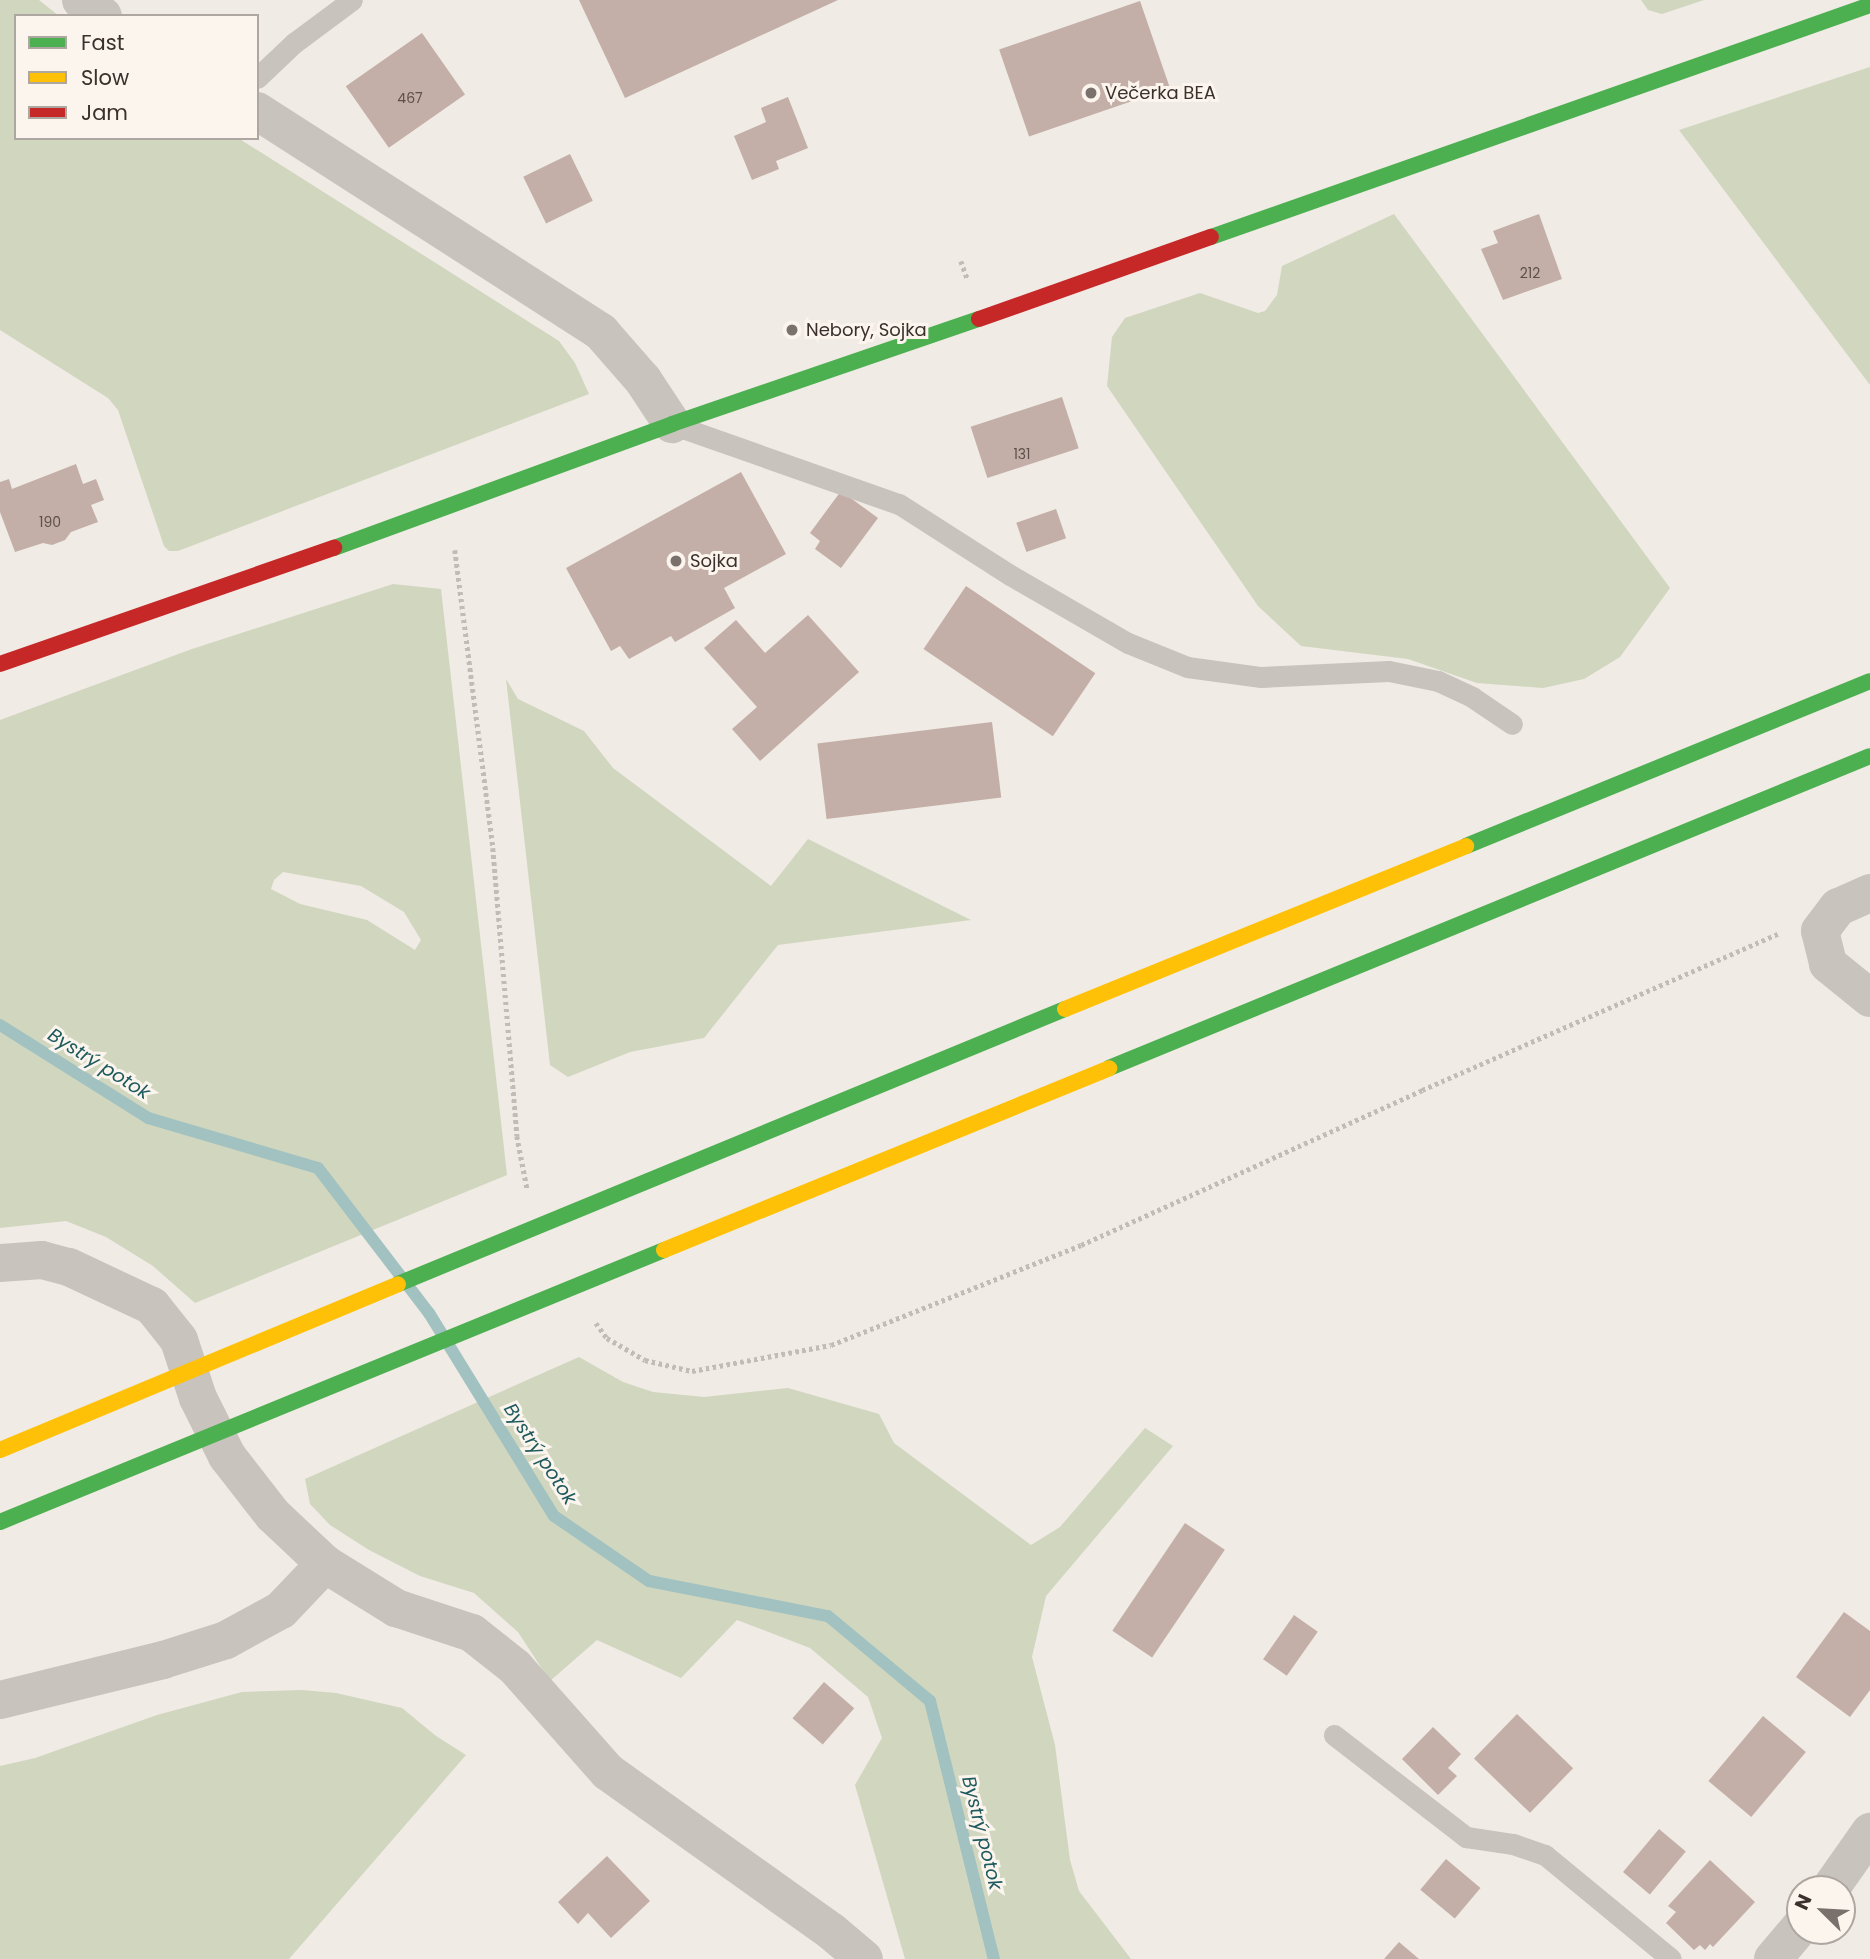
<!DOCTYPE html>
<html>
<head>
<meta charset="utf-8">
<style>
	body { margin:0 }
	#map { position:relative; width:1870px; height:1959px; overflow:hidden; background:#f0ebe5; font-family:Poppins,sans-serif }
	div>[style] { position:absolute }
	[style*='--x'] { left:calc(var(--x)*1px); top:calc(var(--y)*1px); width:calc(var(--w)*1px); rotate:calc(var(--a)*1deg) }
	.green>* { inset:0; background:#d1d6bf }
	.stream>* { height:12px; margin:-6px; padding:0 6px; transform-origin:6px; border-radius:6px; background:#a1c2c1 }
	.building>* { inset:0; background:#c3afa7; transform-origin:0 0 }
	.path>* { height:4.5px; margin-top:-2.25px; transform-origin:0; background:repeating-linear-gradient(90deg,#c2bbb6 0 3.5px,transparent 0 7px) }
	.lane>* { height:21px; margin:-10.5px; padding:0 10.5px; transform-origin:10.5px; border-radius:10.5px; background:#c9c3be }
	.street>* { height:38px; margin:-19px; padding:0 19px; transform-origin:19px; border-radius:19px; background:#c9c3be }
	.fast>* { height:16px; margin:-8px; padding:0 8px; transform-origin:8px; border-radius:8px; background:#4caf50 }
	.slow>* { height:16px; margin:-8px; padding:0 8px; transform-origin:8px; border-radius:8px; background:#ffc107 }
	.jam>* { height:16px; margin:-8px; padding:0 8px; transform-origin:8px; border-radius:8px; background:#c62828 }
	.dots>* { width:19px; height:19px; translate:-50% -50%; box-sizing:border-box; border:4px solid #fbf5ee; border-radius:50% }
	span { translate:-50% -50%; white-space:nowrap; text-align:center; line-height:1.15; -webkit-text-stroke:6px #fbf5ee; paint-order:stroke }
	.number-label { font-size:14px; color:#5d504a }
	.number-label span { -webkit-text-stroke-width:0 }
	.poi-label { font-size:18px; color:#3b302b }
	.left { translate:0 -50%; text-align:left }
	.water-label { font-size:19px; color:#1f5a5e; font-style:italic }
	.legend { position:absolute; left:14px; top:14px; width:245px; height:126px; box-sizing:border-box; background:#fbf5ee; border:2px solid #aea6a0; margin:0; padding:9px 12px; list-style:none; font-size:21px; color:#3b302b }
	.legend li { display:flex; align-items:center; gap:14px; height:35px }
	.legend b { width:35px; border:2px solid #aea6a0 }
	.north { position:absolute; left:1786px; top:1875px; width:70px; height:70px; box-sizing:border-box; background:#fbf5ee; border:2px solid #aea6a0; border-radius:50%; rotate:294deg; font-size:19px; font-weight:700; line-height:28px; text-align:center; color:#3b302b }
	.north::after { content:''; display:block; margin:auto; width:24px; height:32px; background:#7a716c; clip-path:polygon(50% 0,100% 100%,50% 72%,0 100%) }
</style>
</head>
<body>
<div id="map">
	<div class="green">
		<i style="clip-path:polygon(0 0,39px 0,59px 16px,16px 16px,16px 138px,238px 138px,559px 341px,575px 363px,589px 394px,178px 551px,169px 551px,164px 546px,118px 410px,108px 398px,0 330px)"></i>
		<i style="clip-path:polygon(1641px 0,1704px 0,1662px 14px,1648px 10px)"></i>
		<i style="clip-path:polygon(1870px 67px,1870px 385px,1679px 130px)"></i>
		<i style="clip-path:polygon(1394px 214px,1670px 588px,1620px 657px,1584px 679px,1543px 688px,1477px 683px,1408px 659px,1301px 646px,1258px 606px,1107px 386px,1112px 337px,1125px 318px,1200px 293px,1258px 313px,1265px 311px,1277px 295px,1282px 266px)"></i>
		<i style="clip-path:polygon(evenodd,393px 584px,441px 589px,507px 1175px,195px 1303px,153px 1266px,106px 1237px,66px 1221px,0 1228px,0 720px,192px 649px,393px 584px,283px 872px,361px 886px,404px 912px,421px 940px,415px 950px,367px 920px,300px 904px,271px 889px,274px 880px,283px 872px)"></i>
		<i style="clip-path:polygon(506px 679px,518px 699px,584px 731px,613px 768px,771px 886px,808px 839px,971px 920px,778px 945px,704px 1038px,630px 1052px,568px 1077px,550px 1065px)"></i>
		<i style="clip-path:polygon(579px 1357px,623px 1382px,653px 1392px,704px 1397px,788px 1388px,879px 1414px,894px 1443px,1031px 1545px,1060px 1527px,1145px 1428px,1173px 1446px,1046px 1596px,1032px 1657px,1055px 1745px,1070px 1860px,1079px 1891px,1131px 1959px,905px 1959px,855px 1785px,882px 1738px,868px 1697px,810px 1648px,737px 1620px,681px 1678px,597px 1640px,550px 1681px,518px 1632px,474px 1593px,420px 1576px,369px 1550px,330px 1525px,310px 1504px,305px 1479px)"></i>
		<i style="clip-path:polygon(302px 1690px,336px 1693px,402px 1708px,436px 1736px,466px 1755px,289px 1959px,0 1959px,0 1766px,35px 1758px,157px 1715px,242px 1692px)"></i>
	</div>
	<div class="stream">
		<i style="--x:0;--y:1025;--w:175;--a:32.1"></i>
		<i style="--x:148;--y:1118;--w:177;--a:16.4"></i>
		<i style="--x:318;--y:1168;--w:183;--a:52.6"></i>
		<i style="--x:429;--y:1313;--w:238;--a:58.4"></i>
		<i style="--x:554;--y:1516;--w:115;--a:34.4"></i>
		<i style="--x:649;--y:1581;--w:182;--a:11.1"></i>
		<i style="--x:828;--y:1616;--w:133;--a:39.8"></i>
		<i style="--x:930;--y:1701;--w:266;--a:76.1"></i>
	</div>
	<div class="building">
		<i style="clip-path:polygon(579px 0,838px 0,625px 98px)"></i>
		<i style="left:1140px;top:1px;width:92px;height:149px;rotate:71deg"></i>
		<i style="left:422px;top:33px;width:75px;height:93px;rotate:55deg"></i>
		<i style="clip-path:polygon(788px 97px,808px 148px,776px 161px,779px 169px,752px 180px,734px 136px,766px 122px,761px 108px)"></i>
		<i style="left:570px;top:154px;width:52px;height:52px;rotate:64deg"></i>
		<i style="clip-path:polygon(1539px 214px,1562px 279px,1503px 300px,1481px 249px,1498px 243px,1493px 231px)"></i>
		<i style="left:1062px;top:397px;width:54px;height:96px;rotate:72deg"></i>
		<i style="clip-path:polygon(76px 464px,83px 484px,96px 479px,104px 500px,91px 505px,98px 522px,71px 532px,65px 540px,52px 545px,43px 543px,15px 552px,0 512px,0 482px,9px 479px,12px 489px)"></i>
		<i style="clip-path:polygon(741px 472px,786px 554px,724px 588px,735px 608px,675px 642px,671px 636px,629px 659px,620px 646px,611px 651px,566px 568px)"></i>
		<i style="clip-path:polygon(841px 491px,878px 518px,841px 568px,815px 549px,820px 541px,810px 533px)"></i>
		<i style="left:1056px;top:509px;width:31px;height:42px;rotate:71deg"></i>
		<i style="left:966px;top:586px;width:156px;height:76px;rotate:34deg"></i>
		<i style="clip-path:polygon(808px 615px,859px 672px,760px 761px,732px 729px,757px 707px,704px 648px,736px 620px,765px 653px)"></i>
		<i style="left:992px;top:722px;width:76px;height:176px;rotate:83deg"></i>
		<i style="left:1185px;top:1523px;width:48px;height:130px;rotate:34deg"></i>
		<i style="clip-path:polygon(1844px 1612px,1870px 1631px,1870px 1690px,1850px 1717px,1796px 1677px)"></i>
		<i style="left:1294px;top:1615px;width:29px;height:54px;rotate:35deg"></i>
		<i style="left:824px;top:1682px;width:40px;height:48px;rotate:41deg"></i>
		<i style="left:1517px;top:1714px;width:78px;height:62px;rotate:44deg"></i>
		<i style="left:1763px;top:1716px;width:56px;height:85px;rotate:40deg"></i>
		<i style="clip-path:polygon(1433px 1727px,1461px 1754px,1448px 1768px,1457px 1776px,1438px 1795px,1402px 1759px)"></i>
		<i style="left:1659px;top:1829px;width:35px;height:56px;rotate:40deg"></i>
		<i style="clip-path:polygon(607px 1856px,650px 1901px,611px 1938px,588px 1913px,578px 1924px,558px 1902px)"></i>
		<i style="left:1446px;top:1859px;width:45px;height:40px;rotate:40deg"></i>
		<i style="clip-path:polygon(1710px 1860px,1755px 1902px,1713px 1947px,1710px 1944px,1705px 1950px,1700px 1945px,1694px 1950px,1666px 1923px,1676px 1912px,1668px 1906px)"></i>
		<i style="clip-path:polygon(1399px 1942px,1419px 1959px,1384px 1959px)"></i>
	</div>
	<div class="path">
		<i style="--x:961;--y:261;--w:20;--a:70"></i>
		<i style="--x:455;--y:550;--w:300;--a:82.7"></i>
		<i style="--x:493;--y:848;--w:289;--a:85.2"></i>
		<i style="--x:517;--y:1136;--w:53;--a:79.1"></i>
		<i style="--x:596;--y:1323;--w:19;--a:54"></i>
		<i style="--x:607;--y:1338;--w:44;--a:30.1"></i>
		<i style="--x:645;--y:1360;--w:48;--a:13.2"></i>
		<i style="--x:692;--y:1371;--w:141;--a:-10.6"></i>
		<i style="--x:831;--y:1345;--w:269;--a:-21.8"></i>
		<i style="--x:1081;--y:1245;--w:375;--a:-24.4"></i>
		<i style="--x:1422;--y:1090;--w:390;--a:-23.7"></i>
	</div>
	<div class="lane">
		<i style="--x:257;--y:78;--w:51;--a:-43.4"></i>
		<i style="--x:294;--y:43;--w:72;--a:-36.6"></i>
		<i style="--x:677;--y:426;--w:235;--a:19.4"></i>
		<i style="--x:899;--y:504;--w:132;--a:32.6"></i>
		<i style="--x:1010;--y:575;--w:136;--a:30"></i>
		<i style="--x:1128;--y:643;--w:64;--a:22.1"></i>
		<i style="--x:1187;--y:667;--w:75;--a:7.7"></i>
		<i style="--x:1261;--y:677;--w:128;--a:-2.7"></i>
		<i style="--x:1389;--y:671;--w:50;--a:11.5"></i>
		<i style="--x:1438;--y:681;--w:38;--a:25"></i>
		<i style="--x:1472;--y:697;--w:48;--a:34"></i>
		<i style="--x:1334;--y:1735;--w:167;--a:37.7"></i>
		<i style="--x:1466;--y:1837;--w:48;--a:8.5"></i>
		<i style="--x:1513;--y:1844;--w:34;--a:19"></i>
		<i style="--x:1545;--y:1855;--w:163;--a:39.5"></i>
	</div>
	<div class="street">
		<i style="--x:81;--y:0;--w:27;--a:36"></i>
		<i style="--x:257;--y:111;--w:409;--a:32.7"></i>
		<i style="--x:601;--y:332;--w:64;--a:48.8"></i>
		<i style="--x:643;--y:380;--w:53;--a:56.6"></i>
		<i style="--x:1870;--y:893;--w:35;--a:156"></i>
		<i style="--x:1838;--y:907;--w:30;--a:127"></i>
		<i style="--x:1820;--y:931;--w:34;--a:76"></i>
		<i style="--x:1828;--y:964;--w:54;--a:39"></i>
		<i style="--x:0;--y:1263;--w:42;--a:-4.1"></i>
		<i style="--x:42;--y:1260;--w:28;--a:15"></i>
		<i style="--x:69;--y:1267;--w:92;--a:25.2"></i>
		<i style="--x:152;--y:1306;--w:43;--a:51.5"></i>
		<i style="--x:179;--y:1340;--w:61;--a:71.9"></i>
		<i style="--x:198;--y:1398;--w:65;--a:63.4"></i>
		<i style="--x:227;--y:1456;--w:75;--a:52.1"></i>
		<i style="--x:273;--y:1515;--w:71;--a:43.3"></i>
		<i style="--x:325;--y:1564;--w:84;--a:31.8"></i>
		<i style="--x:396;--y:1608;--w:80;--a:18.2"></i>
		<i style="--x:472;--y:1633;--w:55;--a:38.3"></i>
		<i style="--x:515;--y:1667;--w:140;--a:48.5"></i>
		<i style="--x:608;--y:1772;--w:274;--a:35.5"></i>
		<i style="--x:831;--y:1931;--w:43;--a:40.3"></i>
		<i style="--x:0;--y:1700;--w:168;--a:-13.8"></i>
		<i style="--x:163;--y:1660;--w:66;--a:-17.6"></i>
		<i style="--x:226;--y:1640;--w:63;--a:-28.6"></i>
		<i style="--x:281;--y:1610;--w:64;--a:-46.3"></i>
		<i style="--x:1830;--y:1889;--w:70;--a:-54.9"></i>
		<i style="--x:1773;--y:1959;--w:42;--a:-49.8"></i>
	</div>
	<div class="fast">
		<i style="--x:1211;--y:237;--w:699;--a:-19.39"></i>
		<i style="--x:334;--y:548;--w:360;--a:-20.1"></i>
		<i style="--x:672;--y:424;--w:324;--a:-18.9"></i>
		<i style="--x:1466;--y:846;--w:436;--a:-22.2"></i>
		<i style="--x:1109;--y:1068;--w:822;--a:-22.29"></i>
		<i style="--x:398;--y:1284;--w:721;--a:-22.41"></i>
		<i style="--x:0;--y:1522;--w:718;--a:-22.28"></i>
	</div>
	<div class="slow">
		<i style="--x:1065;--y:1009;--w:433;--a:-22.1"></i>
		<i style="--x:664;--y:1250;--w:481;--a:-22.2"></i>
		<i style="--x:0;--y:1450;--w:431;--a:-22.6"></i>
	</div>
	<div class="jam">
		<i style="--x:979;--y:319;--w:246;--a:-19.5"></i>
		<i style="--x:0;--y:664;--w:354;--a:-19.2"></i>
	</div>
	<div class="dots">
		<i style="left:1091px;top:93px;background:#7a716c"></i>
		<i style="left:792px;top:330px;background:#7a716c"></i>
		<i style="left:676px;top:561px;background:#7a716c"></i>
	</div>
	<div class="number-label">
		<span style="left:410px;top:98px">467</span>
		<span style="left:1530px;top:273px">212</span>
		<span style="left:1022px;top:454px">131</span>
		<span style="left:50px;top:522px">190</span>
	</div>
	<div class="poi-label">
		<span class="left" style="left:1105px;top:93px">Večerka BEA</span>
		<span class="left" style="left:806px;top:330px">Nebory, Sojka</span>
		<span class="left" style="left:690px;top:561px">Sojka</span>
	</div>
	<div class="water-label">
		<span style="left:99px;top:1064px;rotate:32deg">Bystrý potok</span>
		<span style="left:540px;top:1454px;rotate:57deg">Bystrý potok</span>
		<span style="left:982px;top:1833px;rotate:76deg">Bystrý potok</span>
	</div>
	<ul class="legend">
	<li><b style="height:9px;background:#4caf50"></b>Fast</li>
	<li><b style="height:9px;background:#ffc107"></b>Slow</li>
	<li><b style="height:9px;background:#c62828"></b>Jam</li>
	</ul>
	<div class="north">N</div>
</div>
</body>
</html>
